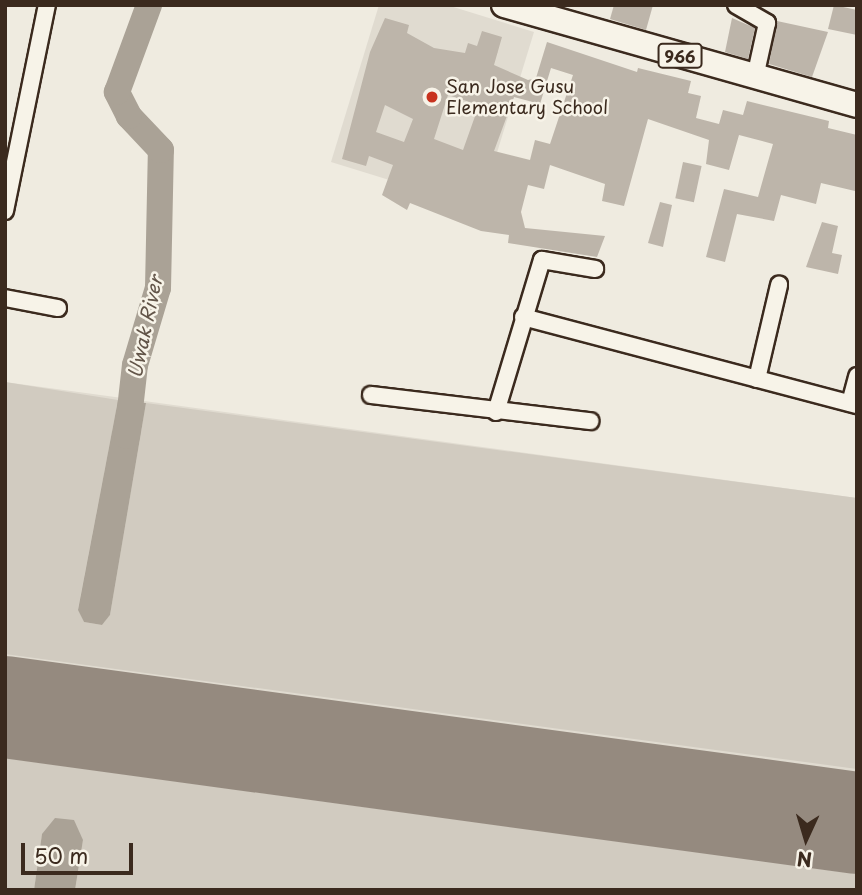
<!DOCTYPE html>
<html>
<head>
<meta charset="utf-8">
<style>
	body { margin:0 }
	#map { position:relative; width:862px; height:895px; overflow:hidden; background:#efebe0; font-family:"Playpen Sans",sans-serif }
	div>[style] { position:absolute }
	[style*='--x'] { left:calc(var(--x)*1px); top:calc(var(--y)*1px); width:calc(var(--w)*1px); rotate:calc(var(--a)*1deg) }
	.built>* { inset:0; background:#e0dbd0 }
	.green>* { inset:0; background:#d1cbc0 }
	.water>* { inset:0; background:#aaa296 }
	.river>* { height:26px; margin:-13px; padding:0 13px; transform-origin:13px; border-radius:13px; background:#aaa296 }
	.runway>* { height:102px; margin:-51px; padding:0 51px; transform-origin:51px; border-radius:51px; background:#958a7f }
	.building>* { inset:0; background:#bdb5aa; transform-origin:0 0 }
	.roads { filter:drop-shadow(2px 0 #3b2a1e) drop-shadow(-2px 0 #3b2a1e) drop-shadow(0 2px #3b2a1e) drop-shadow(0 -2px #3b2a1e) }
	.minor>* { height:16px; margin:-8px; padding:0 8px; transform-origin:8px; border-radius:8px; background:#f7f3e8 }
	.primary>* { height:24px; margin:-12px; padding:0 12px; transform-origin:12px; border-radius:12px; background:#f7f3e8 }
	.dots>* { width:19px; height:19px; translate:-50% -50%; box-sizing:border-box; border:4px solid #f7f3e8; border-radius:50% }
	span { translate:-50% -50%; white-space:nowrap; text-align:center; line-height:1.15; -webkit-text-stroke:5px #f7f3e8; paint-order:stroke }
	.shield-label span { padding:2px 5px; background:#f7f3e8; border:2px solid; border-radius:5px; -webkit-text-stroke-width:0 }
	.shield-label { font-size:16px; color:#3b2a1e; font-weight:700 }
	.poi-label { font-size:18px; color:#3b2a1e }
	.left { translate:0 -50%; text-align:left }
	.water-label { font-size:19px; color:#625448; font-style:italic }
	.frame { position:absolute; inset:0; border:7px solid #3b2a1e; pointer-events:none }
	.north { position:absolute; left:771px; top:804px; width:70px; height:70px; -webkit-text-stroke:5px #f7f3e8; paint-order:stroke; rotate:184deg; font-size:19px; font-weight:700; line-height:28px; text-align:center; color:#3b2a1e }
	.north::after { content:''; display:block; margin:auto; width:24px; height:32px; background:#3b2a1e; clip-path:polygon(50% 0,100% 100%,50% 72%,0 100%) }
	.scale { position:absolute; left:21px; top:843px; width:112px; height:32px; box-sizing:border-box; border:4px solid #3b2a1e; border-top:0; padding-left:9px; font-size:21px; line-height:24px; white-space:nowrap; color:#3b2a1e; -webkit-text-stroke:5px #f7f3e8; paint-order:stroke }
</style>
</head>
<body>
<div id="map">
	<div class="built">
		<i style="clip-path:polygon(379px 5px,447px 5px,534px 32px,480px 208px,331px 162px)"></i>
		<i style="clip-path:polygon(5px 382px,857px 498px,857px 890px,5px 890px)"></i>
	</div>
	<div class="green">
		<i style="clip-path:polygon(5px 382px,118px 400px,78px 609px,84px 622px,102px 625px,110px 615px,146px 403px,857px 498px,857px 769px,5px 654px)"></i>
		<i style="clip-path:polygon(5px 758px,857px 874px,857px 890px,75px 890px,83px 840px,42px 834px,34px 890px,5px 890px)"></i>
	</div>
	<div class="water">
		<i style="clip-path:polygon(118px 400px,146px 403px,110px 615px,102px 625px,84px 622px,78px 610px)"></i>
		<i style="clip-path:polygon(55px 818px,74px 820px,83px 840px,75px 890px,34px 890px,42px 834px)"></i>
	</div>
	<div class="river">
		<i style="--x:127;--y:436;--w:71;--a:-83.6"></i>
		<i style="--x:135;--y:365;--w:80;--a:-73.4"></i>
		<i style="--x:158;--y:288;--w:138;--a:-88.8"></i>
		<i style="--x:161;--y:150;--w:47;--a:-133.3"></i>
		<i style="--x:129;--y:116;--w:27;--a:-117"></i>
		<i style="--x:117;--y:92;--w:93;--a:-69.8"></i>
	</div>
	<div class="runway">
		<i style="--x:5;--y:707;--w:860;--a:7.75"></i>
	</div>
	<div class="building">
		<i style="clip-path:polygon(614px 5px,653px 5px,646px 30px,610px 19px)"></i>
		<i style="clip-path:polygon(834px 5px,857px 10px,857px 35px,828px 29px)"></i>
		<i style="clip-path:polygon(evenodd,385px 18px,409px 25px,407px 33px,434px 48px,465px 53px,468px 43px,477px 46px,482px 31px,502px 37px,494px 65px,528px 80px,536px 78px,547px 42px,637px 72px,638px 68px,691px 81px,688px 93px,701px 96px,696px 118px,719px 124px,723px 110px,743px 115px,747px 101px,829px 121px,828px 128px,857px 135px,855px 191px,821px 183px,816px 204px,781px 195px,774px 221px,737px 214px,725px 262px,706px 257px,724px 189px,758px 197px,773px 144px,739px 135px,729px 170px,706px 164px,709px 140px,648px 119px,624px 206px,602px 201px,605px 184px,550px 165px,544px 189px,528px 185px,521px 212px,525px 228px,605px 236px,597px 257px,508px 243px,509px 235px,481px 231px,410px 203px,407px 210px,382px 195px,393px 165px,369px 156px,366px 166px,342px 159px,370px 52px,385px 18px,551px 68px,573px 75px,550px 144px,535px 140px,530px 160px,494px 151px,514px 97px,540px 104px,551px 68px,385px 18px,448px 95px,479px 105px,463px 150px,434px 139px,448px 95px,385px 18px,385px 105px,413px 119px,404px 142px,376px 132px,385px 105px)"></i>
		<i style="clip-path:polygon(732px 18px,755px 28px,748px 59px,725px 52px)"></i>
		<i style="clip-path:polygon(777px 21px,828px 32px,812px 77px,769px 64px)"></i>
		<i style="left:683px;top:162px;width:19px;height:37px;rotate:12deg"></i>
		<i style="clip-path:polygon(660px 202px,672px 205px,663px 247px,648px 243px)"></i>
		<i style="clip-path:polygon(822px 222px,838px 226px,832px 253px,842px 255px,838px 274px,806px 267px)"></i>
	</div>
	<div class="roads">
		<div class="minor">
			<i style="--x:736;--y:5;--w:36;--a:30"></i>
			<i style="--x:767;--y:23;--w:55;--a:102.5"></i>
			<i style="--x:5;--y:211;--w:210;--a:-78.5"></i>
			<i style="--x:5;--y:298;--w:54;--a:10.7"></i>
			<i style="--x:523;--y:317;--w:345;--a:14.8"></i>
			<i style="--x:757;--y:379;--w:97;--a:-76.8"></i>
			<i style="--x:371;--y:395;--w:221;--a:6.8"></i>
			<i style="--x:850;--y:403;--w:28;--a:-75"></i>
			<i style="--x:496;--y:412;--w:159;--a:-73.2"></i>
			<i style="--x:542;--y:260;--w:54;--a:9.6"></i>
		</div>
		<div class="primary">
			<i style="--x:504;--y:5;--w:367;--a:15.8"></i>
		</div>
	</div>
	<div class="dots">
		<i style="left:432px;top:97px;background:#c8321e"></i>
	</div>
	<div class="shield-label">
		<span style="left:680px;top:56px">966</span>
	</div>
	<div class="poi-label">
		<span class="left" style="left:446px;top:97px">San Jose Gusu<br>Elementary School</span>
	</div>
	<div class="water-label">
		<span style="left:145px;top:327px;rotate:-78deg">Uwak River</span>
	</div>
	<div class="frame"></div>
	<div class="north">N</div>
	<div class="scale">50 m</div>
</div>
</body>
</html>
